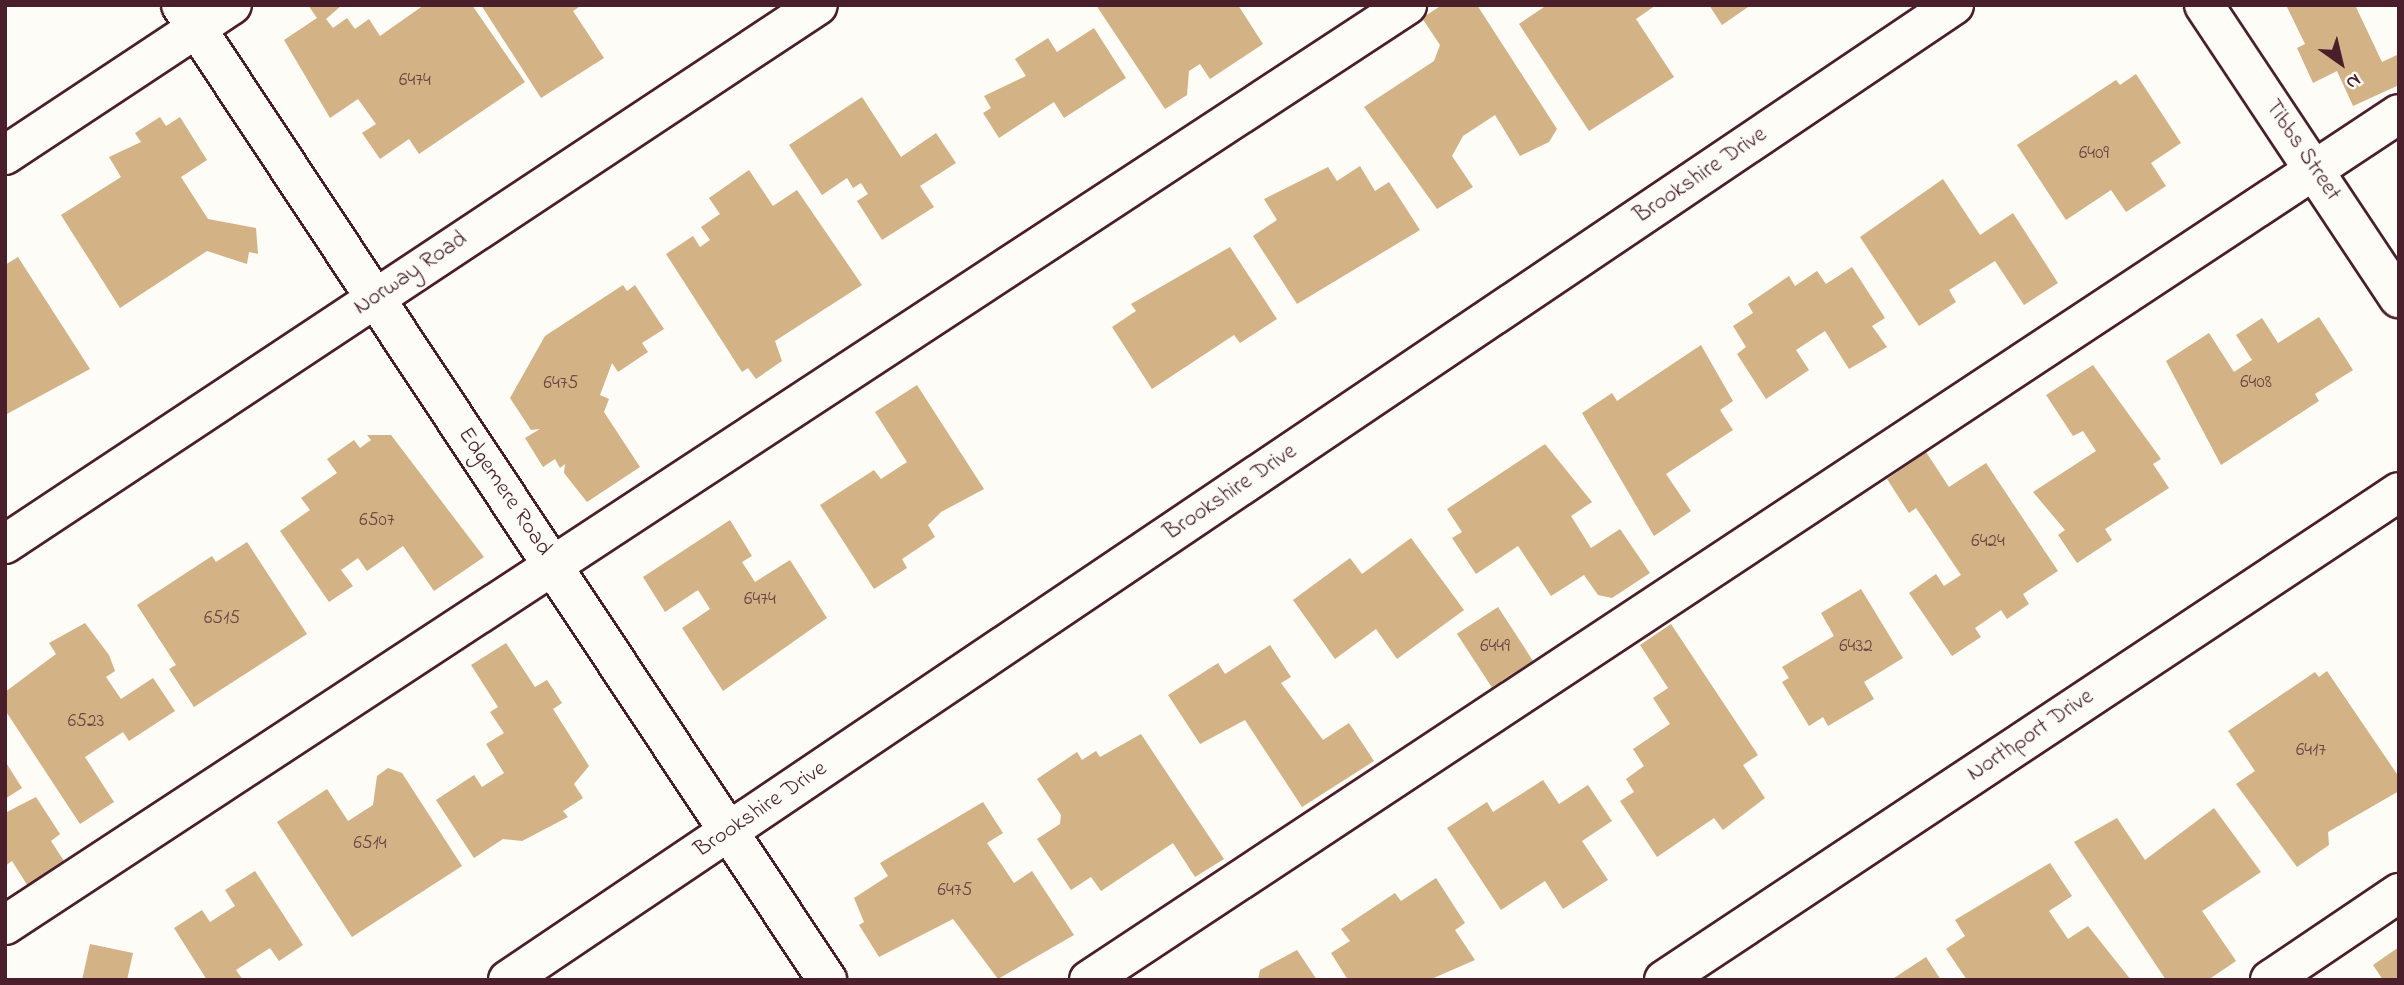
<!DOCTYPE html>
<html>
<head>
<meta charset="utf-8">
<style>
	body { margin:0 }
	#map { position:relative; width:2404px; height:985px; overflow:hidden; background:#fdfcf7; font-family:"Indie Flower",sans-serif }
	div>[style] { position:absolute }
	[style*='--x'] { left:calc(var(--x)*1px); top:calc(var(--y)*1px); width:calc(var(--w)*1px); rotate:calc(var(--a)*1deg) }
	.building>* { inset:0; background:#d3b286; transform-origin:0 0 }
	.roads { filter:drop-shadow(2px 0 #4a1f2b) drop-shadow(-2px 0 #4a1f2b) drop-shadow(0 2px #4a1f2b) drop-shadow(0 -2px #4a1f2b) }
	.minor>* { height:38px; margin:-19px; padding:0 19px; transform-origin:19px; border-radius:19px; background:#fdfcf7 }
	span { translate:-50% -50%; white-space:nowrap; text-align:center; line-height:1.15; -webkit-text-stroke:5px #fdfcf7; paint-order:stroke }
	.number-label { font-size:19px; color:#6c4442 }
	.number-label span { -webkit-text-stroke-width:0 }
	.street-label { font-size:23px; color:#4a1f2b }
	.frame { position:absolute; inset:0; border:7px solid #4a1f2b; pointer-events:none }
	.north { position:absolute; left:2306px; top:28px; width:70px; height:70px; -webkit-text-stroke:5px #fdfcf7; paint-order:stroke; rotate:146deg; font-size:19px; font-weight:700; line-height:28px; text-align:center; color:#4a1f2b }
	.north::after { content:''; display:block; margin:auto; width:24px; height:32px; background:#4a1f2b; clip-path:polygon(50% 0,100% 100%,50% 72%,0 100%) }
</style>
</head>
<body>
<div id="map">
	<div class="building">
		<i style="clip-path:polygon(308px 5px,342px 5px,326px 19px,333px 28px,347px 18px,355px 29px,369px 19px,380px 36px,424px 5px,472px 5px,525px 82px,419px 154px,409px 139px,380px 159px,362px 133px,376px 124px,358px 99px,330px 118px,284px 40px,317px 18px)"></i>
		<i style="clip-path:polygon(481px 5px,582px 5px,573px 11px,604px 58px,541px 98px)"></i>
		<i style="clip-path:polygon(1096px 5px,1238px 5px,1263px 44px,1210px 79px,1200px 64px,1189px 71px,1187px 95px,1165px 109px)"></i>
		<i style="clip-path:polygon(1442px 5px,1477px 5px,1557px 129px,1549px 142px,1520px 156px,1495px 115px,1463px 136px,1452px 156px,1473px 187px,1437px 209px,1364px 107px,1434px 61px,1440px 45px,1422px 18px)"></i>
		<i style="clip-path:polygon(1547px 5px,1656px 5px,1636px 19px,1674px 77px,1589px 131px,1519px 24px)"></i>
		<i style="clip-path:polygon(1709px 5px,1751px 5px,1722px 25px)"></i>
		<i style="clip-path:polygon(2286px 5px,2355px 5px,2382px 62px,2399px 54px,2399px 85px,2353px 106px,2337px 71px,2313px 83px,2297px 48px,2305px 44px)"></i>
		<i style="clip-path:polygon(1094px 28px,1126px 78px,1064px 118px,1054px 102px,999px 138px,983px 113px,991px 108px,984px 96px,1026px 76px,1015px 59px,1048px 38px,1057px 52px)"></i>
		<i style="clip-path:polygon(2136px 74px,2181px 143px,2151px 163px,2166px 186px,2126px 212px,2111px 190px,2066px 220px,2017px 145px,2116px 80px,2120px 85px)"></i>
		<i style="clip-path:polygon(862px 97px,901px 157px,936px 133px,956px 163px,920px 186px,934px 207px,882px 240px,857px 201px,868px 194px,861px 183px,853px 188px,847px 178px,822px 195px,789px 145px)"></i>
		<i style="clip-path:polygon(160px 117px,166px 126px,180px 117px,207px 160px,181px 177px,208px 219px,256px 228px,258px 254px,249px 252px,247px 264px,207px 251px,120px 308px,61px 215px,121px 177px,109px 157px,141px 142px,135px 133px)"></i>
		<i style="clip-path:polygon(1360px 166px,1375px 191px,1389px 182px,1420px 230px,1297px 304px,1253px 236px,1277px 220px,1264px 199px,1328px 167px,1337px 181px)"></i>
		<i style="clip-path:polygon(749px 170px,773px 206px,797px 190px,862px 285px,775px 341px,782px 361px,756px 379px,748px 368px,742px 372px,666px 254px,693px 236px,700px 247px,710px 240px,701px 227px,720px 214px,709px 198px)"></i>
		<i style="clip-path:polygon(1943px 179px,1980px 235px,2013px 213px,2058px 283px,2024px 305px,1995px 261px,1949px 290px,1956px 302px,1919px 326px,1860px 237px)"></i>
		<i style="clip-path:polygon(1230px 247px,1277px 319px,1240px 343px,1234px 335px,1152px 389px,1112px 327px,1136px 311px,1131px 304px)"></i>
		<i style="clip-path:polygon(18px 257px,90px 369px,5px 415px,5px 265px)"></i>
		<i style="clip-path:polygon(1852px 267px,1885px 318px,1872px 326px,1887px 347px,1849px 369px,1825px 331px,1796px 350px,1809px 370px,1766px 399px,1737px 354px,1746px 347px,1733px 326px,1753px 313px,1748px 304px,1789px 276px,1795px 286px,1817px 271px,1826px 284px)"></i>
		<i style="clip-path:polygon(623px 285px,627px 291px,635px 285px,664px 329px,642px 343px,648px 352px,618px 372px,612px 363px,600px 395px,609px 399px,604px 412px,640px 467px,587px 502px,564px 473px,565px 464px,560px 468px,555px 459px,543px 467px,525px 438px,540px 429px,531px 430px,510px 398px,545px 336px)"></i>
		<i style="clip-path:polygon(2319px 317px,2353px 370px,2315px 394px,2319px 401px,2221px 465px,2166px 361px,2209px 333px,2234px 372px,2252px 360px,2236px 335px,2262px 318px,2278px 343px)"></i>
		<i style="clip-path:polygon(1701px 345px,1733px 401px,1720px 410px,1733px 430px,1666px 474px,1691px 511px,1654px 536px,1582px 413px,1612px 393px,1617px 401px)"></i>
		<i style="clip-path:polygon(2093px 365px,2161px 459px,2153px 464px,2169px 488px,2105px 529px,2112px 540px,2077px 563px,2058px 535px,2065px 530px,2033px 492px,2096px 451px,2083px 431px,2073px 436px,2046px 395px)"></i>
		<i style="clip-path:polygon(917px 385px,984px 489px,941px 512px,928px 525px,935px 537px,902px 559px,907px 568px,874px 589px,820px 505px,874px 470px,881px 479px,907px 462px,875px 412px)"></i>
		<i style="clip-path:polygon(367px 435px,391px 435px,484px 557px,434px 591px,403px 546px,367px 571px,358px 558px,341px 570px,353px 586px,329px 602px,280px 531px,310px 510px,301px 498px,337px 473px,327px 459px,354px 440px,360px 448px,371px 440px)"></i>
		<i style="clip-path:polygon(1545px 444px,1592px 502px,1571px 516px,1591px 548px,1620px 529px,1650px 573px,1612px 598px,1598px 595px,1584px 575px,1551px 596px,1518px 546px,1476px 574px,1452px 538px,1462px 532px,1447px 509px)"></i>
		<i style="clip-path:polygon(1926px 452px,1949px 487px,1986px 463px,2058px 571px,2023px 594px,2029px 604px,2007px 619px,2001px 610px,1975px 628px,1981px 637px,1952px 656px,1909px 593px,1936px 574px,1944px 586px,1961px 575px,1916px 508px,1909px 513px,1887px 479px)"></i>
		<i style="clip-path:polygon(730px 520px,752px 556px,742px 562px,755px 582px,790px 560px,827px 618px,723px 691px,682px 628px,710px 609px,698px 590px,665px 612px,643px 577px)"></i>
		<i style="clip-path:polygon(1411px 538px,1464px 610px,1397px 659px,1376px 629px,1335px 659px,1293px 600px,1350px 558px,1362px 574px)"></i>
		<i style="clip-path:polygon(247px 542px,307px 634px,194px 707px,169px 669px,176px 665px,137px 605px,212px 556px,216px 562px)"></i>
		<i style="clip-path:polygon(1861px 589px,1903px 658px,1864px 682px,1874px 699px,1828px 726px,1823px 717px,1809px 726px,1782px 682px,1789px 678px,1782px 667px,1834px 636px,1821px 613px)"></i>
		<i style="left:1498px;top:607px;width:64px;height:49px;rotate:57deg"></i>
		<i style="clip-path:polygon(85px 623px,109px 655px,115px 671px,106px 677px,121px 699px,153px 678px,175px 711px,129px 741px,123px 732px,85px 757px,114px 802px,80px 824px,5px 710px,5px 692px,56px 654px,49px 643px)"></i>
		<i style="clip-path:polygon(1671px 624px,1758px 755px,1743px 765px,1765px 798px,1723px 830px,1714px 818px,1657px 857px,1620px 801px,1634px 792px,1626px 779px,1644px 766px,1633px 749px,1670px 724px,1653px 698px,1668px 688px,1640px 645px)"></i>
		<i style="clip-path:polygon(506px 643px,535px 687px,547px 680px,562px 703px,553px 709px,589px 766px,574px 784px,583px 798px,563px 811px,568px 817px,522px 841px,503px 839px,474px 858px,436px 800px,474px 775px,482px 787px,504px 773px,486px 744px,504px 733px,490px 712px,498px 707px,471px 665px)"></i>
		<i style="clip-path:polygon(1270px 645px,1291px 677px,1281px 683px,1323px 740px,1349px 723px,1374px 761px,1302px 807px,1245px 720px,1200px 744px,1168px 695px,1218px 663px,1225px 674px)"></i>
		<i style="clip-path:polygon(2327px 671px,2399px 777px,2399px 791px,2328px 832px,2329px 845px,2297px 867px,2236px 784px,2255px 771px,2228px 731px,2315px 672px,2319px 677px)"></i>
		<i style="clip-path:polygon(1141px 734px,1224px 859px,1195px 877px,1173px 843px,1101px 891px,1091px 877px,1071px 890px,1037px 839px,1060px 824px,1061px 815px,1037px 779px,1077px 752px,1082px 760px,1096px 751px,1100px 757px)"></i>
		<i style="clip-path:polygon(5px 761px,22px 788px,5px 799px)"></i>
		<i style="clip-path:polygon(388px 768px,402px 773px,462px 866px,352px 937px,277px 822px,327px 789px,348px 821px,373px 805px,377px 776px)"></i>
		<i style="clip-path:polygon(1543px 780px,1559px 804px,1588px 785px,1612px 821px,1582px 841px,1608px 880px,1563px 909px,1545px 881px,1501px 910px,1447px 828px,1487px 802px,1493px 812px)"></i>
		<i style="clip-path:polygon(36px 797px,60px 834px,51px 841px,68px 867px,31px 891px,12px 861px,5px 866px,5px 813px)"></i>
		<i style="clip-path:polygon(983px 802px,1003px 833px,987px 843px,1014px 883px,1032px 871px,1074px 935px,998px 979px,953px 919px,879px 957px,859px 925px,864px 922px,854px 898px,888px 876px,880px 863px)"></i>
		<i style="clip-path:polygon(2214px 808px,2261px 872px,2202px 911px,2236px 961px,2208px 980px,2166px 980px,2074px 842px,2117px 818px,2145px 860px)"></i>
		<i style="clip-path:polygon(2050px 863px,2072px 896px,2049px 911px,2068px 939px,2088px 926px,2131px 980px,1967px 980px,1946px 949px,1965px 936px,1955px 920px)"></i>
		<i style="clip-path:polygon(255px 871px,303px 945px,279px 961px,270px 948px,236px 970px,243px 980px,207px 980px,174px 928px,202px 910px,210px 922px,235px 906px,225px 890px)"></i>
		<i style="clip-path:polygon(1436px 878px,1465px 923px,1455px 930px,1475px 960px,1429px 980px,1348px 980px,1331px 953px,1350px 941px,1341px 929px,1395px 893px,1401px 901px)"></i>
		<i style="clip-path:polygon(90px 944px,133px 953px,127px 980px,82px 980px)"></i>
		<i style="clip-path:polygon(2399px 947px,2399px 980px,2383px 980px,2373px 965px)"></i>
		<i style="clip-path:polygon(1297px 950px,1317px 980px,1258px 980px,1260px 970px)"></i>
		<i style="clip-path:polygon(1926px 957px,1941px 980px,1891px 980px)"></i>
	</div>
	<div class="roads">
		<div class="minor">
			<i style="--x:181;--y:5;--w:1170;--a:56.47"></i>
			<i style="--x:2204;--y:5;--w:352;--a:56.4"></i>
			<i style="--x:5;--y:155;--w:272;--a:-33.5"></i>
			<i style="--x:5;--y:544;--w:975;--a:-33.54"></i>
			<i style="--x:5;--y:925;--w:1677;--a:-33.27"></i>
			<i style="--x:508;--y:980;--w:1744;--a:-33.99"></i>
			<i style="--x:1089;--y:980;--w:1570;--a:-33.47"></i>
			<i style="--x:1664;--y:980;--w:882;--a:-33.58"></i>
			<i style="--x:2270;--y:980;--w:156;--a:-34"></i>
		</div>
	</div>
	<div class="number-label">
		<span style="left:415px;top:81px">6474</span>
		<span style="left:2094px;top:154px">6409</span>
		<span style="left:2256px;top:383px">6408</span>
		<span style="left:561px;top:384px">6475</span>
		<span style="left:377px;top:521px">6507</span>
		<span style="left:1988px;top:542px">6424</span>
		<span style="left:760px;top:600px">6474</span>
		<span style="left:222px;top:619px">6515</span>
		<span style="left:1495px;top:647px">6449</span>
		<span style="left:1856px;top:647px">6432</span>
		<span style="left:86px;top:722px">6523</span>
		<span style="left:2311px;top:751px">6417</span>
		<span style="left:370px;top:844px">6514</span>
		<span style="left:955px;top:891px">6475</span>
	</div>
	<div class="street-label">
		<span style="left:2302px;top:151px;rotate:56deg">Tibbs Street</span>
		<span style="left:1701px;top:176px;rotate:-34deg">Brookshire Drive</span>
		<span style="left:411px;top:274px;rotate:-34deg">Norway Road</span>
		<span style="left:504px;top:492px;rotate:56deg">Edgemere Road</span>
		<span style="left:1231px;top:493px;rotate:-34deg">Brookshire Drive</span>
		<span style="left:2031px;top:736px;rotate:-34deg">Northport Drive</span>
		<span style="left:761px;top:810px;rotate:-34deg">Brookshire Drive</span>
	</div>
	<div class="frame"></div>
	<div class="north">N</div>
</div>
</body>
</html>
